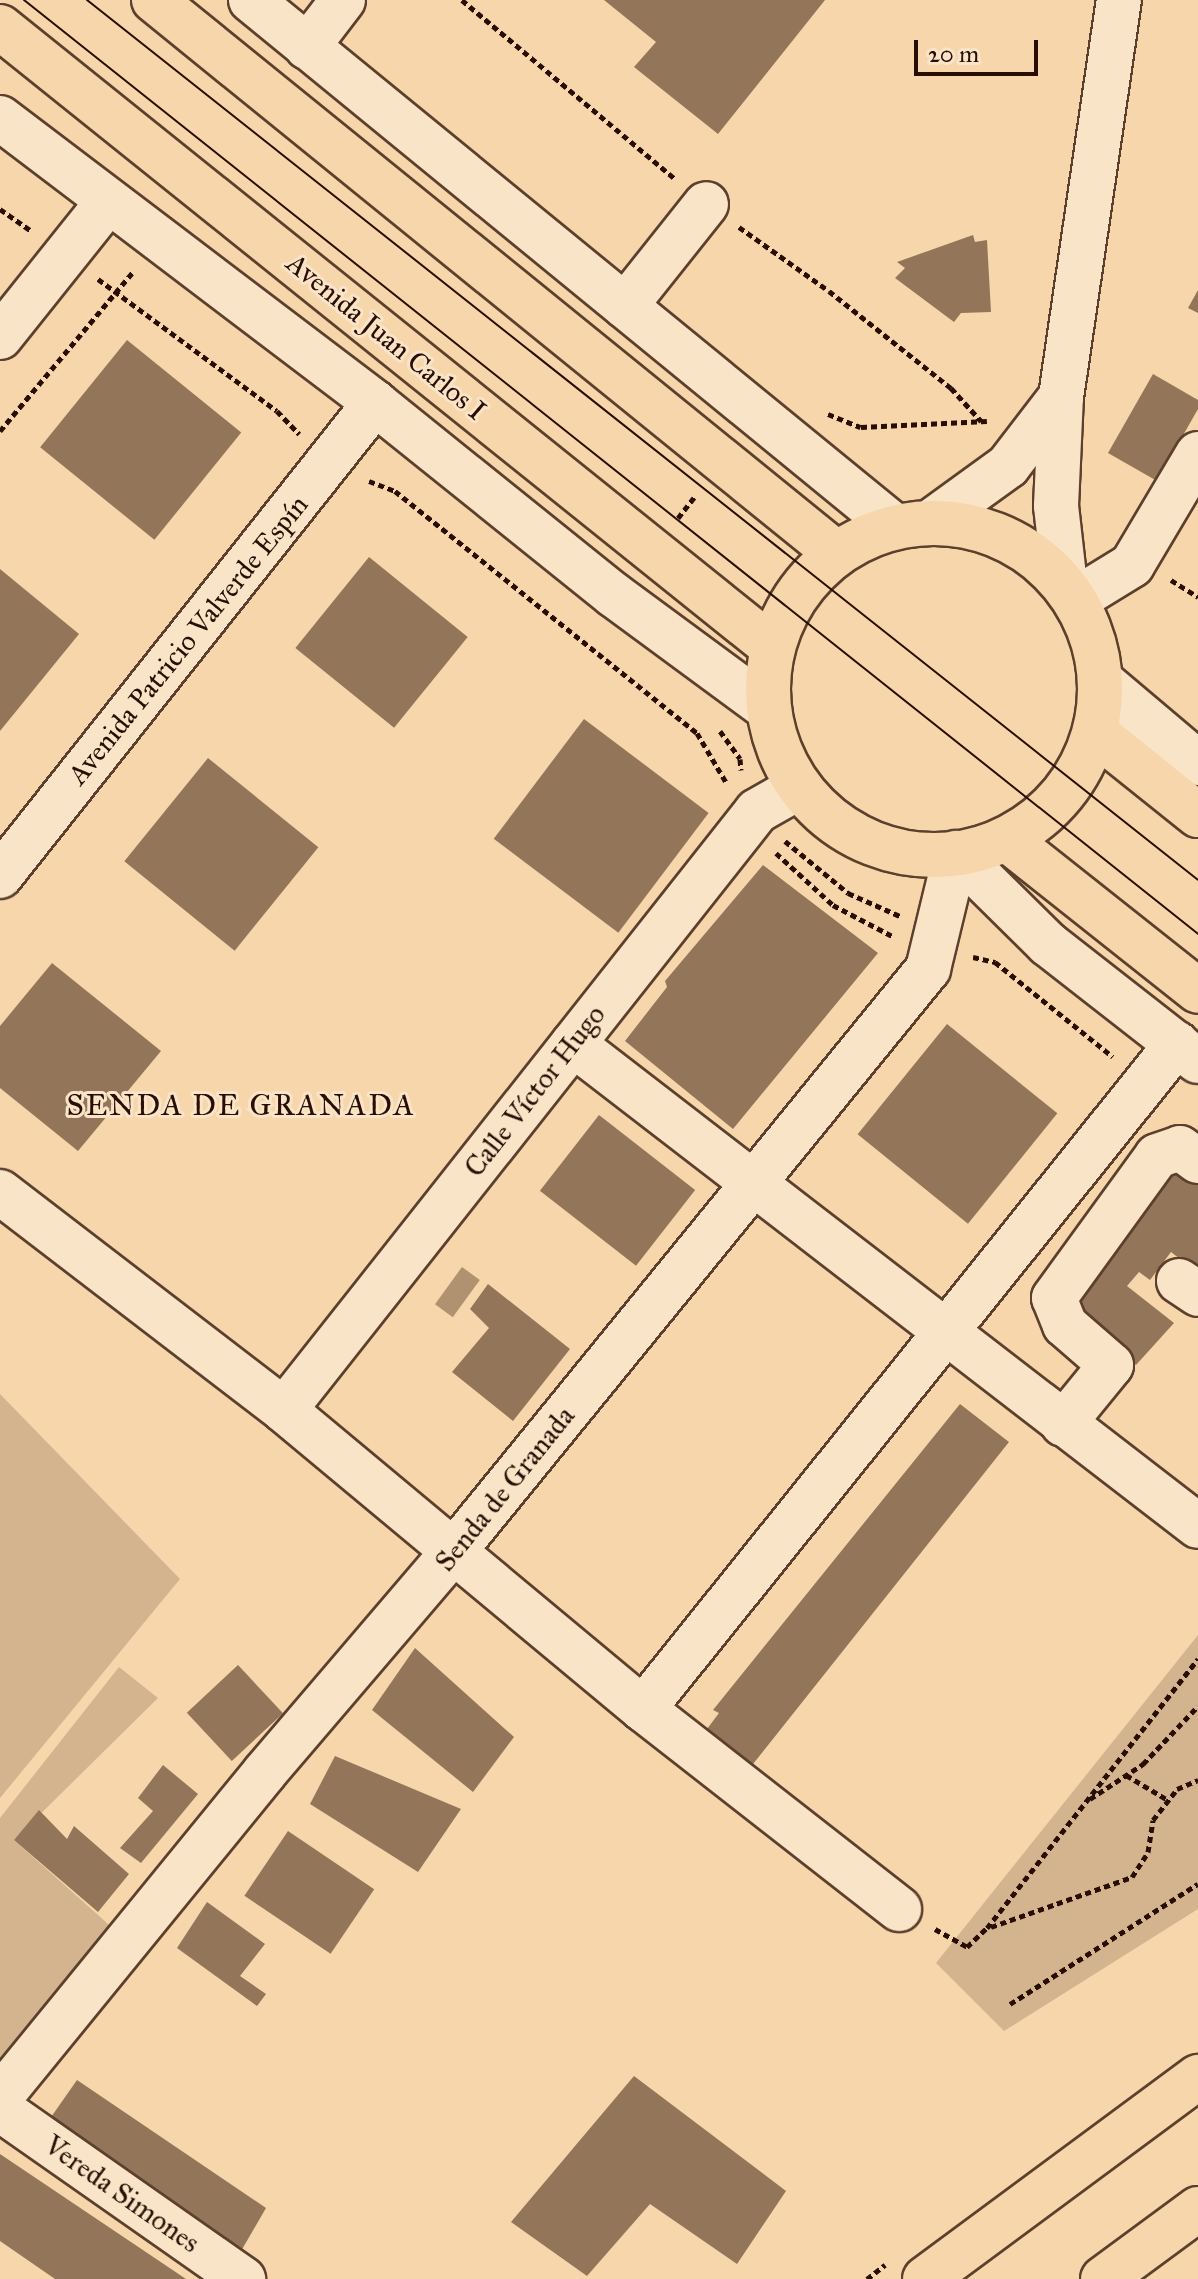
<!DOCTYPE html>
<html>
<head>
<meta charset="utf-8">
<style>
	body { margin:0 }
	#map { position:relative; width:1198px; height:2279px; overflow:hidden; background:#f6d6aa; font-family:"IM FELL Great Primer",serif }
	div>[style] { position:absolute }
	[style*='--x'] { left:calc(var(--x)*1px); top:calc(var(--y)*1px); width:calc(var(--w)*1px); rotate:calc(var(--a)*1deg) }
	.green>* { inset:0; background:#d3b48e }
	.water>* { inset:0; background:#b09271; transform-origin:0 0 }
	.building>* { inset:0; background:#93765a; transform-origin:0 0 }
	.path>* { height:5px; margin-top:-2.5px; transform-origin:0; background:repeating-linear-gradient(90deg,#280e03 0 6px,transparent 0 10px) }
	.roads { filter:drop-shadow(2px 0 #5c402d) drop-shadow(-2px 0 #5c402d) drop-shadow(0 2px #5c402d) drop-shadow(0 -2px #5c402d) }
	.minor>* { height:44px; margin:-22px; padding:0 22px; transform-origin:22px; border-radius:22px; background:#f9e4c8 }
	.major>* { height:44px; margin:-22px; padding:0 22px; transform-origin:22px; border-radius:22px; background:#f6d6aa }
	.major>.ring { margin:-22px; padding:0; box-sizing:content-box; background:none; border:44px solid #f6d6aa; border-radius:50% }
	.tram>* { height:2px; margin:-1px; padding:0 1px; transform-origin:1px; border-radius:1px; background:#280e03 }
	span { translate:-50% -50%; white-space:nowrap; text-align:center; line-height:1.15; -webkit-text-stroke:6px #f9e4c8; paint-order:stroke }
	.street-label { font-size:28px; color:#280e03 }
	.neighbourhood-label { font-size:30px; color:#280e03; letter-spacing:2px }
	.scale { position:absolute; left:914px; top:40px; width:124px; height:36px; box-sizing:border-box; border:4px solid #280e03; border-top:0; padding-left:10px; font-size:24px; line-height:28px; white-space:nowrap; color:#280e03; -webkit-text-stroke:6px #f9e4c8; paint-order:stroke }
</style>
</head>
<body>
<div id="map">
	<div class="green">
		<i style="clip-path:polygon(0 1394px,180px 1579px,0 1798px)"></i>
		<i style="clip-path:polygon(1198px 1635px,1198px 1909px,1004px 2031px,936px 1963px)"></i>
		<i style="clip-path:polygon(119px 1667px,158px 1698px,14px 1840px,117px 1932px,0 2095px,0 1818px)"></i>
	</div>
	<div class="water">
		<i style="left:462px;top:1267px;width:22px;height:46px;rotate:36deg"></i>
	</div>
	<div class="building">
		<i style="clip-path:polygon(604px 0,825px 0,718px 134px,634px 67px,656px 42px)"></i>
		<i style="clip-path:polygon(973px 235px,975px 242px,987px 240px,991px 312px,961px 313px,954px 322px,895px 278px,905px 268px,897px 262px)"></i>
		<i style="clip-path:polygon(1198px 290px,1198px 313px,1188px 308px)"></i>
		<i style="left:127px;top:340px;width:147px;height:138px;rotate:39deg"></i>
		<i style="clip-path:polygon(1153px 374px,1198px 400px,1198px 409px,1157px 481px,1108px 453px)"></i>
		<i style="left:369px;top:557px;width:127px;height:117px;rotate:39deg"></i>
		<i style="clip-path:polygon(0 569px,79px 634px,0 731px)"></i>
		<i style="left:584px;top:719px;width:156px;height:150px;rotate:37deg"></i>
		<i style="left:208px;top:758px;width:142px;height:133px;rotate:39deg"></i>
		<i style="clip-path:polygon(763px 865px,878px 953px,733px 1129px,625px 1041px,667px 987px,665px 981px)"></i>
		<i style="clip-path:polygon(52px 963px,161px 1051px,78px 1151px,0 1088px,0 1026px)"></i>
		<i style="left:947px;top:1024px;width:142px;height:142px;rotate:39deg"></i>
		<i style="left:599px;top:1115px;width:122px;height:96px;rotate:38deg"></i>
		<i style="clip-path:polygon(1175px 1162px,1198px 1181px,1198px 1273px,1171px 1252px,1150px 1280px,1139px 1272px,1127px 1286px,1174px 1323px,1136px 1365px,1062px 1306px)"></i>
		<i style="clip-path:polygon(488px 1284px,570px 1349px,513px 1421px,452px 1372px,489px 1328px,470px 1309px)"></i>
		<i style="clip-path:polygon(960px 1404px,1009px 1442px,749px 1769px,704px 1733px,719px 1713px,713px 1710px)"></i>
		<i style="clip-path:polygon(415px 1648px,514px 1737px,473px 1792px,372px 1710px)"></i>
		<i style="left:238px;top:1665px;width:66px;height:70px;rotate:47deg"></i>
		<i style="clip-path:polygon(335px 1756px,461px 1809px,418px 1872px,310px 1804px)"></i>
		<i style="clip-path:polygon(163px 1765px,198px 1794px,141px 1863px,120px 1848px,153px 1811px,138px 1798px)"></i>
		<i style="clip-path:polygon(39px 1810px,67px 1839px,74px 1826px,129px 1874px,98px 1912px,14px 1840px)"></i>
		<i style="left:288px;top:1831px;width:104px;height:78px;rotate:34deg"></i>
		<i style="clip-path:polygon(207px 1902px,265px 1944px,240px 1976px,266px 1994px,257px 2006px,177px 1948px)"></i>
		<i style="clip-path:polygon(634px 2076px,786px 2191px,737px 2264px,650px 2204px,587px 2276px,511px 2222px)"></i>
		<i style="clip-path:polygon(77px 2080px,266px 2208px,230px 2270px,42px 2130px)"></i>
		<i style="clip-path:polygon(0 2154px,186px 2279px,55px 2279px,0 2241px)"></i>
	</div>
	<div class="path">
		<i style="--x:462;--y:0;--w:277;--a:40"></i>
		<i style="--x:0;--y:209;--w:39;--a:35"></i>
		<i style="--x:739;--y:227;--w:110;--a:35.4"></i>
		<i style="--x:829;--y:291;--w:156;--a:38.5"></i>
		<i style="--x:951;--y:388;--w:45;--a:47.7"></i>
		<i style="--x:98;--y:279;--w:222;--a:36.4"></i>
		<i style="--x:277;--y:411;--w:32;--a:46"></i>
		<i style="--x:828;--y:414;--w:35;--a:22"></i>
		<i style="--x:861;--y:427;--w:126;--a:-2.7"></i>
		<i style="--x:0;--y:431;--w:207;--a:-50.1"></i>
		<i style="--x:369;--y:481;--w:28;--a:21"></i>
		<i style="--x:395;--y:491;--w:387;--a:38.7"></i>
		<i style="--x:697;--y:733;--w:59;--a:59.5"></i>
		<i style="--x:678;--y:518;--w:29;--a:-52"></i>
		<i style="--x:1171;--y:580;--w:32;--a:32"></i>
		<i style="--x:720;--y:731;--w:34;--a:54"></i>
		<i style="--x:740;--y:759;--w:11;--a:85"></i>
		<i style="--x:785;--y:841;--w:82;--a:39.5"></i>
		<i style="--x:848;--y:893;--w:57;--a:23.9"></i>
		<i style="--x:776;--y:853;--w:77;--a:42.4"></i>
		<i style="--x:833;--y:905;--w:69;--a:27.7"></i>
		<i style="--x:973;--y:957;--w:23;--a:13"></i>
		<i style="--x:995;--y:962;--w:151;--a:38.8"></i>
		<i style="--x:1126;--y:1775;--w:49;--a:30.8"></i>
		<i style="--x:1090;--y:1799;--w:64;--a:-33.4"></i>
		<i style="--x:1143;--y:1764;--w:80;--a:-46.5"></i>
		<i style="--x:991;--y:1927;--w:150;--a:-19.5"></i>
		<i style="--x:1132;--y:1877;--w:30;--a:-57"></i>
		<i style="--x:1148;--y:1852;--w:32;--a:-81"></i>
		<i style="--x:1153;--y:1820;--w:39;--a:-52"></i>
		<i style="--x:1177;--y:1789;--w:23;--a:-23"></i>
		<i style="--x:935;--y:1929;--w:37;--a:29"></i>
		<i style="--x:967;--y:1947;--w:28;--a:-44"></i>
		<i style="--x:987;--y:1928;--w:342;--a:-51.9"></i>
		<i style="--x:1010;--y:2004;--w:223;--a:-32.6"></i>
		<i style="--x:867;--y:2279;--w:23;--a:-38"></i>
	</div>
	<div class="roads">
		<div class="minor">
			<i style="--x:251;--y:0;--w:831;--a:39.28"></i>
			<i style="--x:307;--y:47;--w:59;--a:-52.5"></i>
			<i style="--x:0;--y:118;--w:471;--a:37.2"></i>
			<i style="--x:375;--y:403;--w:307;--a:38.8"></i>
			<i style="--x:614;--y:595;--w:190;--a:36.4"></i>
			<i style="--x:625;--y:306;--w:130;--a:-51.5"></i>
			<i style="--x:0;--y:337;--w:170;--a:-51.4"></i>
			<i style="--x:932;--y:521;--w:94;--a:-35.9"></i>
			<i style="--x:1008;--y:466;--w:87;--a:-52.5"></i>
			<i style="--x:1065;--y:585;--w:80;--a:-96.5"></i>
			<i style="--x:1056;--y:506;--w:109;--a:-87.4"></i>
			<i style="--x:1061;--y:397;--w:401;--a:-81.7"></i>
			<i style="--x:1075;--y:600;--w:67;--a:-31.6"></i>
			<i style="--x:1132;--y:565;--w:129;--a:-59.3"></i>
			<i style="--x:1101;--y:681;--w:127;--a:40.2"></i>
			<i style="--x:956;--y:853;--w:129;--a:44.7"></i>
			<i style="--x:1048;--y:944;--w:190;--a:38"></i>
			<i style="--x:0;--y:876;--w:604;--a:-51.59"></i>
			<i style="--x:573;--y:1044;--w:789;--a:37.64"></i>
			<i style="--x:0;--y:1192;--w:358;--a:37.5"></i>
			<i style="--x:284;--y:1410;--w:467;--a:39.8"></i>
			<i style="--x:643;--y:1709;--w:325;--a:38"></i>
			<i style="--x:1179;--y:1281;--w:23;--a:34"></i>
			<i style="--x:284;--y:1410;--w:763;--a:-51.7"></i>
			<i style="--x:757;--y:811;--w:48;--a:-29.7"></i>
			<i style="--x:1063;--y:1424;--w:76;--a:-50.9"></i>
			<i style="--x:1111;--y:1365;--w:61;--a:-139"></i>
			<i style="--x:1065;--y:1325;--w:29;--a:-112"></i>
			<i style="--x:1054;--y:1298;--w:175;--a:-54"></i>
			<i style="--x:1157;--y:1156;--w:24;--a:-19"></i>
			<i style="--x:1180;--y:1148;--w:22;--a:36"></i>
			<i style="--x:643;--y:1709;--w:853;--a:-51.24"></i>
			<i style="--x:0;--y:2097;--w:419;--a:-50.8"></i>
			<i style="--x:265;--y:1772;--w:291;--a:-49.5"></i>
			<i style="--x:454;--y:1551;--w:751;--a:-50.84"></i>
			<i style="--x:928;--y:969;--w:119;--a:-76.4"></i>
			<i style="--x:0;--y:2109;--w:297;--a:35"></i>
		</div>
		<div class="major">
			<i style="--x:154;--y:0;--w:878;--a:39.04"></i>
			<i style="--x:0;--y:27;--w:989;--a:38.76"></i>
			<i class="ring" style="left:768px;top:523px;width:288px;height:288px"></i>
			<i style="--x:1098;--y:735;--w:128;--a:38.7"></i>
			<i style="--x:1009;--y:841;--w:241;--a:38.4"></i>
			<i style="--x:925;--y:2279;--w:340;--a:-36.5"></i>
			<i style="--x:1103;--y:2279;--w:118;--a:-36.4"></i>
		</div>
	</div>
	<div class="tram">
		<i style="--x:24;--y:0;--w:1500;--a:38.5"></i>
		<i style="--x:87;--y:0;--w:1417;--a:38.38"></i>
	</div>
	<div class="street-label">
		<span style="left:386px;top:337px;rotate:39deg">Avenida Juan Carlos I</span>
		<span style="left:188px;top:640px;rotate:-51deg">Avenida Patricio Valverde Espín</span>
		<span style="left:535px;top:1091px;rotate:-52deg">Calle Víctor Hugo</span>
		<span style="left:505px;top:1489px;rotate:-51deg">Senda de Granada</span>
		<span style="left:122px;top:2194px;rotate:35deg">Vereda Simones</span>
	</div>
	<div class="neighbourhood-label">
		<span style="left:241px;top:1105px">SENDA DE GRANADA</span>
	</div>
	<div class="scale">20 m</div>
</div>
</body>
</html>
